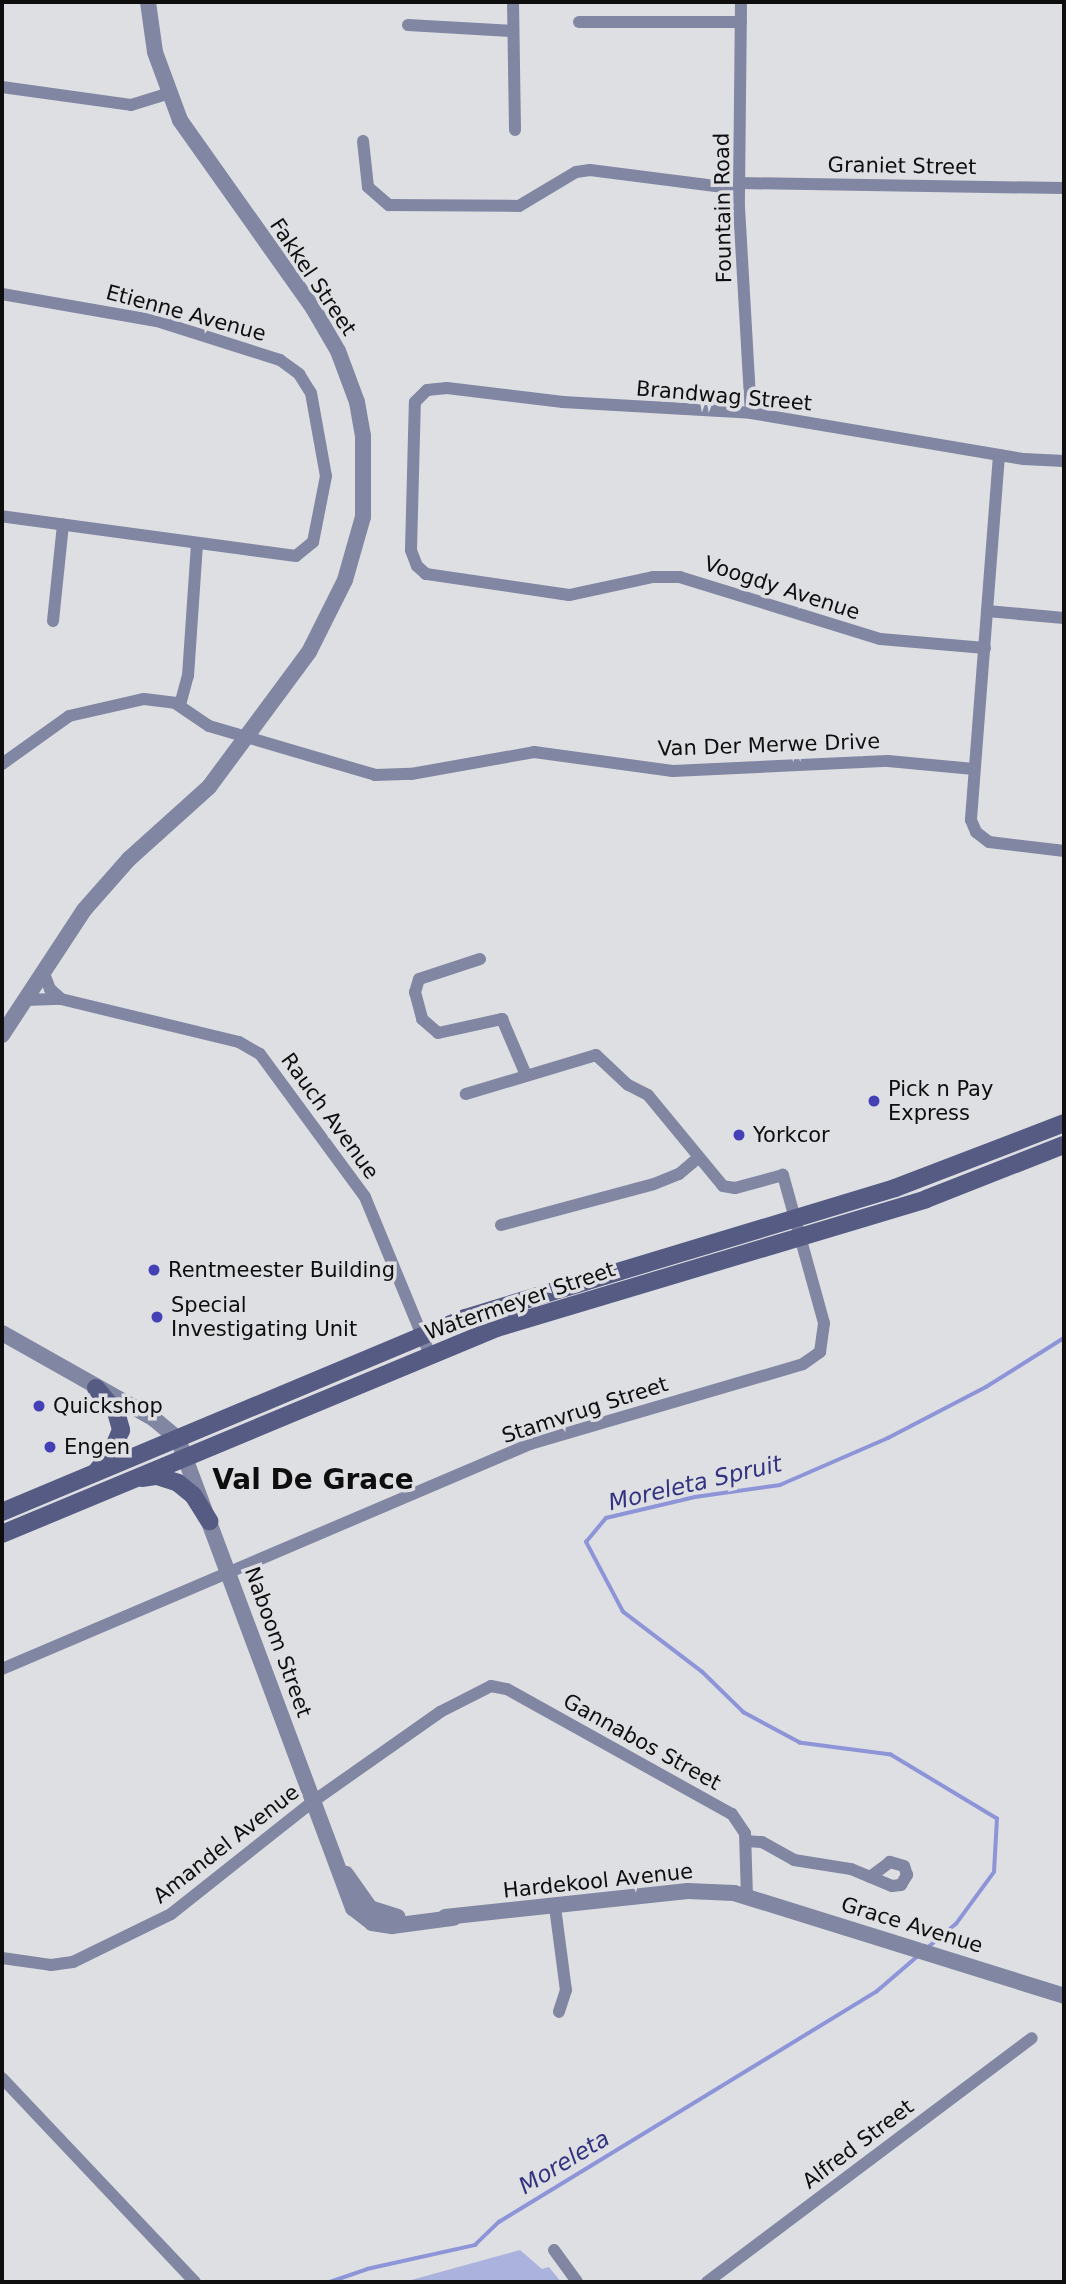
<!DOCTYPE html>
<html>
<head>
<meta charset="utf-8">
<style>
	body { margin:0 }
	#map { position:relative; width:1066px; height:2284px; overflow:hidden; background:#dedfe2; font-family:"DejaVu Sans",sans-serif }
	div>[style] { position:absolute }
	[style*='--x'] { left:calc(var(--x)*1px); top:calc(var(--y)*1px); width:calc(var(--w)*1px); rotate:calc(var(--a)*1deg) }
	.green>* { inset:0; background:#acb2de }
	.stream>* { height:3.5px; margin:-1.75px; padding:0 1.75px; transform-origin:1.75px; border-radius:1.75px; background:#8d95d8 }
	.minor>* { height:12px; margin:-6px; padding:0 6px; transform-origin:6px; border-radius:6px; background:#8186a3 }
	.tertiary>* { height:16px; margin:-8px; padding:0 8px; transform-origin:8px; border-radius:8px; background:#8186a3 }
	.secondary>* { height:18px; margin:-9px; padding:0 9px; transform-origin:9px; border-radius:9px; background:#565b84 }
	.dots>* { width:19px; height:19px; translate:-50% -50%; box-sizing:border-box; border:4px solid #dedfe2; border-radius:50% }
	span { translate:-50% -50%; white-space:nowrap; text-align:center; line-height:1.15; -webkit-text-stroke:7px #dedfe2; paint-order:stroke }
	.street-label { font-size:21px; color:#0e0e0f }
	.poi-label { font-size:21px; color:#0e0e0f }
	.left { translate:0 -50%; text-align:left }
	.water-label { font-size:23px; color:#323280; font-style:italic }
	.district-label { font-size:28px; color:#0e0e0f; font-weight:700 }
	.frame { position:absolute; inset:0; border:4px solid #0e0e0f; pointer-events:none }
</style>
</head>
<body>
<div id="map">
	<div class="green">
		<i style="clip-path:polygon(520px 2250px,542px 2269px,549px 2267px,561px 2282px,404px 2282px)"></i>
	</div>
	<div class="stream">
		<i style="--x:926;--y:1949;--w:39;--a:-40"></i>
		<i style="--x:956;--y:1924;--w:64;--a:-53.8"></i>
		<i style="--x:994;--y:1872;--w:53;--a:-86.8"></i>
		<i style="--x:997;--y:1819;--w:124;--a:-148.9"></i>
		<i style="--x:891;--y:1755;--w:92;--a:-172.5"></i>
		<i style="--x:800;--y:1743;--w:64;--a:-151.8"></i>
		<i style="--x:744;--y:1713;--w:59;--a:-135.7"></i>
		<i style="--x:702;--y:1672;--w:99;--a:-142.8"></i>
		<i style="--x:623;--y:1612;--w:79;--a:-117.9"></i>
		<i style="--x:586;--y:1542;--w:31;--a:-50"></i>
		<i style="--x:606;--y:1518;--w:91;--a:-13.3"></i>
		<i style="--x:695;--y:1497;--w:86;--a:-8"></i>
		<i style="--x:780;--y:1485;--w:118;--a:-23.5"></i>
		<i style="--x:888;--y:1438;--w:110;--a:-27.5"></i>
		<i style="--x:986;--y:1387;--w:92;--a:-32.1"></i>
		<i style="--x:330;--y:2282;--w:39;--a:-19"></i>
		<i style="--x:367;--y:2269;--w:111;--a:-12.5"></i>
		<i style="--x:475;--y:2245;--w:33;--a:-44"></i>
		<i style="--x:499;--y:2222;--w:442;--a:-31.4"></i>
		<i style="--x:876;--y:1992;--w:55;--a:-40.6"></i>
	</div>
	<div class="minor">
		<i style="--x:513;--y:2;--w:128;--a:89.1"></i>
		<i style="--x:741;--y:2;--w:205;--a:90.6"></i>
		<i style="--x:739;--y:207;--w:206;--a:86.7"></i>
		<i style="--x:579;--y:22;--w:162;--a:0"></i>
		<i style="--x:408;--y:25;--w:105;--a:3.3"></i>
		<i style="--x:2;--y:87;--w:130;--a:7.9"></i>
		<i style="--x:131;--y:105;--w:39;--a:-17"></i>
		<i style="--x:363;--y:141;--w:46;--a:83.8"></i>
		<i style="--x:368;--y:187;--w:28;--a:41"></i>
		<i style="--x:389;--y:205;--w:130;--a:0.4"></i>
		<i style="--x:519;--y:206;--w:66;--a:-30.8"></i>
		<i style="--x:576;--y:172;--w:14;--a:-8"></i>
		<i style="--x:590;--y:170;--w:150;--a:7.3"></i>
		<i style="--x:739;--y:183;--w:325;--a:0.9"></i>
		<i style="--x:2;--y:294;--w:157;--a:9.9"></i>
		<i style="--x:157;--y:321;--w:129;--a:17.6"></i>
		<i style="--x:280;--y:360;--w:24;--a:36"></i>
		<i style="--x:299;--y:374;--w:22;--a:58"></i>
		<i style="--x:311;--y:393;--w:84;--a:79.8"></i>
		<i style="--x:326;--y:476;--w:67;--a:101.1"></i>
		<i style="--x:313;--y:542;--w:22;--a:141"></i>
		<i style="--x:296;--y:556;--w:297;--a:-172.3"></i>
		<i style="--x:999;--y:455;--w:366;--a:94.4"></i>
		<i style="--x:971;--y:820;--w:13;--a:67"></i>
		<i style="--x:976;--y:832;--w:16;--a:38"></i>
		<i style="--x:989;--y:842;--w:76;--a:6.8"></i>
		<i style="--x:987;--y:611;--w:77;--a:5.2"></i>
		<i style="--x:53;--y:621;--w:97;--a:-84.1"></i>
		<i style="--x:985;--y:648;--w:105;--a:-175.1"></i>
		<i style="--x:880;--y:639;--w:209;--a:-162.8"></i>
		<i style="--x:680;--y:577;--w:27;--a:180"></i>
		<i style="--x:653;--y:577;--w:86;--a:167.9"></i>
		<i style="--x:569;--y:595;--w:145;--a:-171.6"></i>
		<i style="--x:426;--y:574;--w:12;--a:-138"></i>
		<i style="--x:417;--y:566;--w:17;--a:-111"></i>
		<i style="--x:411;--y:550;--w:148;--a:-88.5"></i>
		<i style="--x:415;--y:402;--w:17;--a:-45"></i>
		<i style="--x:427;--y:390;--w:20;--a:-6"></i>
		<i style="--x:447;--y:388;--w:117;--a:6.9"></i>
		<i style="--x:563;--y:402;--w:188;--a:3.3"></i>
		<i style="--x:751;--y:413;--w:277;--a:9.6"></i>
		<i style="--x:1024;--y:459;--w:40;--a:2.9"></i>
		<i style="--x:180;--y:705;--w:30;--a:-75"></i>
		<i style="--x:188;--y:676;--w:132;--a:-86.1"></i>
		<i style="--x:2;--y:764;--w:82;--a:-35.6"></i>
		<i style="--x:69;--y:716;--w:77;--a:-12.8"></i>
		<i style="--x:144;--y:699;--w:31;--a:7"></i>
		<i style="--x:175;--y:703;--w:41;--a:34.1"></i>
		<i style="--x:209;--y:726;--w:173;--a:16.4"></i>
		<i style="--x:375;--y:775;--w:36;--a:-2"></i>
		<i style="--x:411;--y:774;--w:125;--a:-10.1"></i>
		<i style="--x:534;--y:752;--w:140;--a:7.8"></i>
		<i style="--x:673;--y:771;--w:215;--a:-2.7"></i>
		<i style="--x:888;--y:761;--w:86;--a:5.3"></i>
		<i style="--x:480;--y:959;--w:64;--a:161.8"></i>
		<i style="--x:419;--y:979;--w:14;--a:107"></i>
		<i style="--x:415;--y:992;--w:28;--a:75"></i>
		<i style="--x:422;--y:1019;--w:21;--a:41"></i>
		<i style="--x:438;--y:1033;--w:66;--a:-12.3"></i>
		<i style="--x:502;--y:1019;--w:61;--a:66.8"></i>
		<i style="--x:43;--y:971;--w:19;--a:69"></i>
		<i style="--x:50;--y:989;--w:15;--a:42"></i>
		<i style="--x:25;--y:1000;--w:36;--a:-2"></i>
		<i style="--x:61;--y:999;--w:183;--a:13.6"></i>
		<i style="--x:239;--y:1042;--w:24;--a:30"></i>
		<i style="--x:260;--y:1054;--w:177;--a:53.7"></i>
		<i style="--x:365;--y:1197;--w:171;--a:67.6"></i>
		<i style="--x:501;--y:1225;--w:158;--a:-15"></i>
		<i style="--x:654;--y:1184;--w:27;--a:-22"></i>
		<i style="--x:679;--y:1174;--w:25;--a:-40"></i>
		<i style="--x:2;--y:1669;--w:574;--a:-23.08"></i>
		<i style="--x:530;--y:1444;--w:284;--a:-16.3"></i>
		<i style="--x:803;--y:1364;--w:21;--a:-35"></i>
		<i style="--x:820;--y:1352;--w:29;--a:-82"></i>
		<i style="--x:824;--y:1323;--w:154;--a:-105.5"></i>
		<i style="--x:783;--y:1175;--w:50;--a:164.8"></i>
		<i style="--x:735;--y:1188;--w:12;--a:-171"></i>
		<i style="--x:723;--y:1186;--w:118;--a:-129.5"></i>
		<i style="--x:648;--y:1095;--w:22;--a:-153"></i>
		<i style="--x:628;--y:1085;--w:44;--a:-136.8"></i>
		<i style="--x:596;--y:1055;--w:136;--a:163.3"></i>
		<i style="--x:746;--y:1841;--w:16;--a:4"></i>
		<i style="--x:762;--y:1842;--w:37;--a:29"></i>
		<i style="--x:794;--y:1860;--w:58;--a:9"></i>
		<i style="--x:851;--y:1869;--w:44;--a:22.5"></i>
		<i style="--x:892;--y:1886;--w:9;--a:-6"></i>
		<i style="--x:901;--y:1885;--w:12;--a:-59"></i>
		<i style="--x:907;--y:1875;--w:9;--a:-108"></i>
		<i style="--x:904;--y:1866;--w:15;--a:-164"></i>
		<i style="--x:890;--y:1862;--w:25;--a:143"></i>
		<i style="--x:555;--y:1907;--w:84;--a:82.5"></i>
		<i style="--x:566;--y:1990;--w:23;--a:108"></i>
		<i style="--x:2;--y:1958;--w:49;--a:8.1"></i>
		<i style="--x:51;--y:1965;--w:22;--a:-8"></i>
		<i style="--x:73;--y:1962;--w:109;--a:-26.1"></i>
		<i style="--x:171;--y:1914;--w:184;--a:-38.4"></i>
		<i style="--x:315;--y:1800;--w:153;--a:-35.1"></i>
		<i style="--x:440;--y:1712;--w:57;--a:-27"></i>
		<i style="--x:491;--y:1686;--w:16;--a:11"></i>
		<i style="--x:507;--y:1689;--w:257;--a:29.1"></i>
		<i style="--x:732;--y:1814;--w:23;--a:56"></i>
		<i style="--x:745;--y:1833;--w:62;--a:88.2"></i>
		<i style="--x:2;--y:2078;--w:281;--a:46.6"></i>
		<i style="--x:554;--y:2250;--w:39;--a:54"></i>
		<i style="--x:707;--y:2282;--w:406;--a:-36.9"></i>
	</div>
	<div class="tertiary">
		<i style="--x:2;--y:1035;--w:149;--a:-56.7"></i>
		<i style="--x:84;--y:910;--w:68;--a:-48.6"></i>
		<i style="--x:129;--y:859;--w:108;--a:-42"></i>
		<i style="--x:209;--y:787;--w:168;--a:-53.5"></i>
		<i style="--x:309;--y:652;--w:80;--a:-63.4"></i>
		<i style="--x:345;--y:580;--w:66;--a:-74.1"></i>
		<i style="--x:363;--y:517;--w:81;--a:-90"></i>
		<i style="--x:363;--y:436;--w:35;--a:-100"></i>
		<i style="--x:357;--y:402;--w:54;--a:-110.4"></i>
		<i style="--x:338;--y:351;--w:50;--a:-120.2"></i>
		<i style="--x:313;--y:308;--w:230;--a:-125.3"></i>
		<i style="--x:180;--y:120;--w:72;--a:-110.2"></i>
		<i style="--x:155;--y:52;--w:50;--a:-98"></i>
		<i style="--x:2;--y:1333;--w:173;--a:29.4"></i>
		<i style="--x:153;--y:1418;--w:33;--a:40"></i>
		<i style="--x:178;--y:1439;--w:501;--a:69.54"></i>
		<i style="--x:353;--y:1908;--w:24;--a:38"></i>
		<i style="--x:372;--y:1923;--w:20;--a:9"></i>
		<i style="--x:392;--y:1926;--w:62;--a:-7.5"></i>
		<i style="--x:346;--y:1874;--w:42;--a:54.8"></i>
		<i style="--x:370;--y:1908;--w:29;--a:18"></i>
		<i style="--x:445;--y:1917;--w:244;--a:-6.1"></i>
		<i style="--x:688;--y:1891;--w:46;--a:2.5"></i>
		<i style="--x:734;--y:1893;--w:346;--a:17.3"></i>
	</div>
	<div class="secondary">
		<i style="--x:96;--y:1388;--w:31;--a:50"></i>
		<i style="--x:116;--y:1412;--w:19;--a:74"></i>
		<i style="--x:121;--y:1430;--w:25;--a:113"></i>
		<i style="--x:111;--y:1453;--w:24;--a:128"></i>
		<i style="--x:142;--y:1478;--w:15;--a:-8"></i>
		<i style="--x:157;--y:1476;--w:22;--a:18"></i>
		<i style="--x:178;--y:1483;--w:19;--a:39"></i>
		<i style="--x:193;--y:1495;--w:31;--a:58"></i>
		<i style="--x:2;--y:1512;--w:502;--a:-22.73"></i>
		<i style="--x:465;--y:1318;--w:449;--a:-16.8"></i>
		<i style="--x:895;--y:1188;--w:181;--a:-21"></i>
		<i style="--x:2;--y:1534;--w:536;--a:-22.6"></i>
		<i style="--x:497;--y:1328;--w:448;--a:-16.7"></i>
		<i style="--x:926;--y:1199;--w:148;--a:-21.4"></i>
	</div>
	<div class="dots">
		<i style="left:874px;top:1101px;background:#4440b5"></i>
		<i style="left:739px;top:1135px;background:#4440b5"></i>
		<i style="left:154px;top:1270px;background:#4440b5"></i>
		<i style="left:157px;top:1317px;background:#4440b5"></i>
		<i style="left:39px;top:1406px;background:#4440b5"></i>
		<i style="left:50px;top:1447px;background:#4440b5"></i>
	</div>
	<div class="street-label">
		<span style="left:902px;top:166px;rotate:1deg">Graniet Street</span>
		<span style="left:723px;top:208px;rotate:-91deg">Fountain Road</span>
		<span style="left:313px;top:277px;rotate:56deg">Fakkel Street</span>
		<span style="left:186px;top:313px;rotate:15deg">Etienne Avenue</span>
		<span style="left:724px;top:396px;rotate:5deg">Brandwag Street</span>
		<span style="left:782px;top:588px;rotate:18deg">Voogdy Avenue</span>
		<span style="left:769px;top:745px;rotate:-2deg">Van Der Merwe Drive</span>
		<span style="left:330px;top:1116px;rotate:54deg">Rauch Avenue</span>
		<span style="left:520px;top:1301px;rotate:-19deg">Watermeyer Street</span>
		<span style="left:585px;top:1410px;rotate:-18deg">Stamvrug Street</span>
		<span style="left:278px;top:1642px;rotate:70deg">Naboom Street</span>
		<span style="left:642px;top:1742px;rotate:29deg">Gannabos Street</span>
		<span style="left:226px;top:1844px;rotate:-38deg">Amandel Avenue</span>
		<span style="left:598px;top:1881px;rotate:-6deg">Hardekool Avenue</span>
		<span style="left:912px;top:1925px;rotate:17deg">Grace Avenue</span>
		<span style="left:858px;top:2144px;rotate:-37deg">Alfred Street</span>
	</div>
	<div class="poi-label">
		<span class="left" style="left:888px;top:1101px">Pick n Pay<br>Express</span>
		<span class="left" style="left:753px;top:1135px">Yorkcor</span>
		<span class="left" style="left:168px;top:1270px">Rentmeester Building</span>
		<span class="left" style="left:171px;top:1317px">Special<br>Investigating Unit</span>
		<span class="left" style="left:53px;top:1406px">Quickshop</span>
		<span class="left" style="left:64px;top:1447px">Engen</span>
	</div>
	<div class="water-label">
		<span style="left:695px;top:1483px;rotate:-13deg">Moreleta Spruit</span>
		<span style="left:564px;top:2162px;rotate:-31deg">Moreleta</span>
	</div>
	<div class="district-label">
		<span style="left:313px;top:1480px">Val De Grace</span>
	</div>
	<div class="frame"></div>
</div>
</body>
</html>
